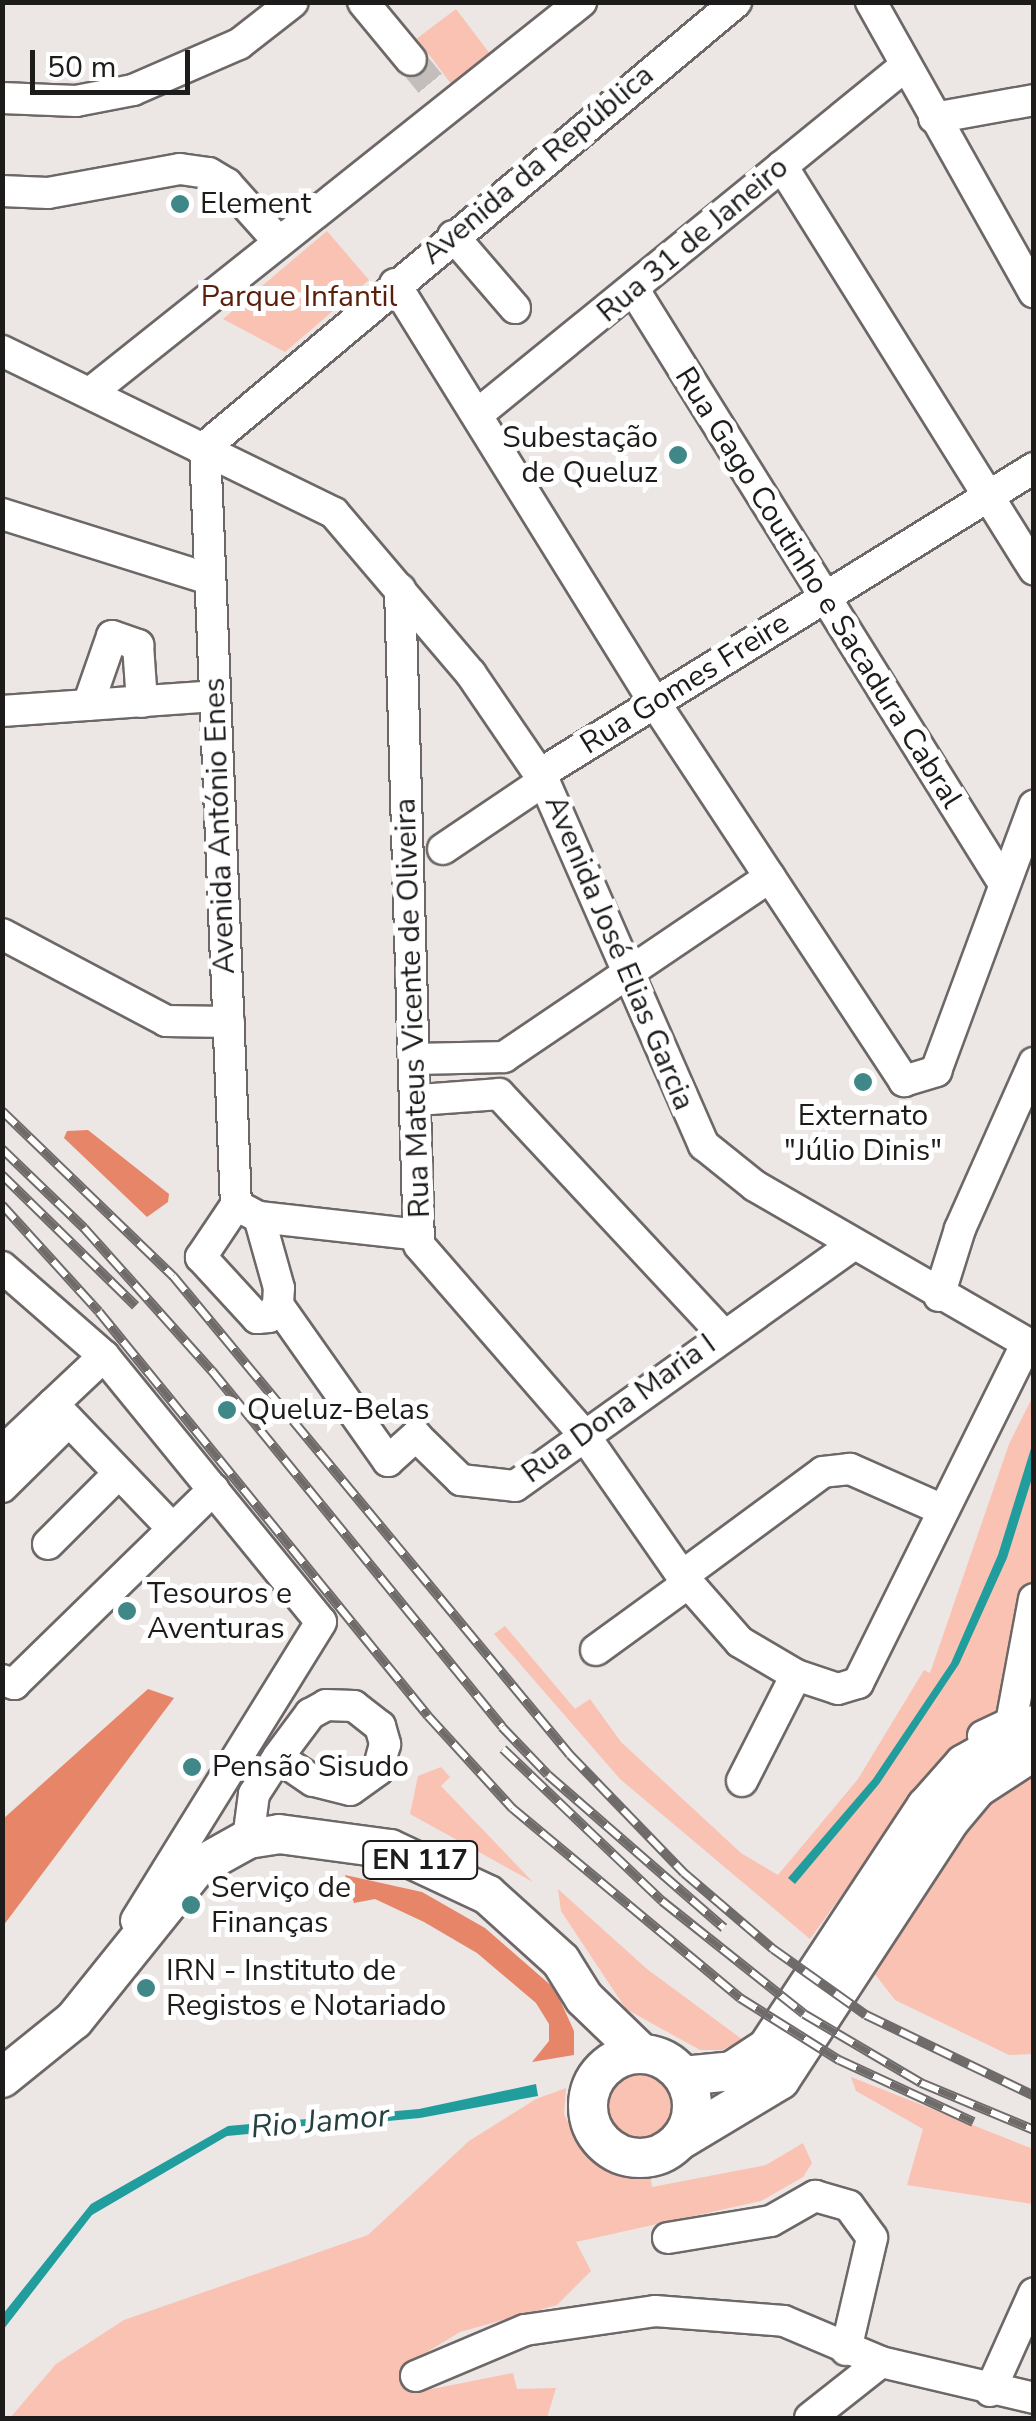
<!DOCTYPE html>
<html>
<head>
<meta charset="utf-8">
<style>
	body { margin:0 }
	#map { position:relative; width:1036px; height:2421px; overflow:hidden; background:#ece6e4; font-family:"Nunito Sans",sans-serif }
	div>[style] { position:absolute }
	[style*='--x'] { left:calc(var(--x)*1px); top:calc(var(--y)*1px); width:calc(var(--w)*1px); rotate:calc(var(--a)*1deg) }
	.green>* { inset:0; background:#fac2b2; transform-origin:0 0 }
	.round { border-radius:50% }
	.forest>* { inset:0; background:#e68568 }
	.water>* { inset:0; background:#219d9d }
	.minor-tunnel>* { height:30px; margin-top:-15px; transform-origin:0; background:repeating-linear-gradient(90deg,#c3bebc 0 30px,transparent 0 45px) }
	.roads { filter:drop-shadow(2px 0 #6d6867) drop-shadow(-2px 0 #6d6867) drop-shadow(0 2px #6d6867) drop-shadow(0 -2px #6d6867) }
	.minor>* { height:30px; margin:-15px; padding:0 15px; transform-origin:15px; border-radius:15px; background:#fff }
	.major>* { height:38px; margin:-19px; padding:0 19px; transform-origin:19px; border-radius:19px; background:#fff }
	.major>.ring { margin:-19px; padding:0; box-sizing:content-box; background:none; border:38px solid #fff; border-radius:50% }
	.rail>* { height:10px; margin-top:-5px; transform-origin:0; background:repeating-linear-gradient(90deg,#fff 0 19px,#6f6b6a 0 38px); box-sizing:border-box; border-block:2px solid #6f6b6a }
	.dots>* { width:28px; height:28px; translate:-50% -50%; box-sizing:border-box; border:5px solid #fff; border-radius:50% }
	span { translate:-50% -50%; white-space:nowrap; text-align:center; line-height:1.15; -webkit-text-stroke:10px #fff; paint-order:stroke }
	.shield-label span { padding:2px 8px; background:#fff; border:2px solid; border-radius:8px; -webkit-text-stroke-width:0 }
	.shield-label { font-size:28px; color:#1e1c1b; font-weight:700 }
	.street-label { font-size:30px; color:#1e1c1b }
	.poi-label { font-size:30px; color:#1e1c1b }
	.left { translate:0 -50%; text-align:left }
	.right { translate:-100% -50%; text-align:right }
	.park-label { font-size:30px; color:#5a1e0b }
	.water-label { font-size:32px; color:#263f3f; font-style:italic }
	.frame { position:absolute; inset:0; border:5px solid #1e1c1b; pointer-events:none }
	.scale { position:absolute; left:30px; top:50px; width:160px; height:45px; box-sizing:border-box; border:5px solid #1e1c1b; border-top:0; padding-left:12px; font-size:30px; line-height:35px; white-space:nowrap; color:#1e1c1b; -webkit-text-stroke:8px #fff; paint-order:stroke }
</style>
</head>
<body>
<div id="map">
	<div class="green">
		<i style="left:456px;top:9px;width:64px;height:49px;rotate:53deg"></i>
		<i style="clip-path:polygon(327px 231px,369px 280px,285px 352px,223px 319px)"></i>
		<i style="clip-path:polygon(1033px 1396px,1033px 1706px,1000px 1715px,935px 1766px,810px 1939px,620px 1779px,494px 1634px,505px 1626px,575px 1709px,590px 1699px,621px 1742px,741px 1853px,778px 1875px,858px 1779px,924px 1670px,930px 1673px,1009px 1444px)"></i>
		<i style="clip-path:polygon(1033px 1763px,1033px 2054px,1009px 2055px,895px 2000px,870px 1968px,975px 1809px)"></i>
		<i style="clip-path:polygon(441px 1767px,450px 1777px,441px 1786px,533px 1882px,410px 1814px,418px 1776px)"></i>
		<i style="clip-path:polygon(558px 1889px,647px 1969px,743px 2040px,722px 2050px,700px 2050px,626px 2009px,561px 1911px)"></i>
		<i class="round" style="left:604px;top:2068px;width:74px;height:74px"></i>
		<i style="clip-path:polygon(851px 2077px,1033px 2149px,1033px 2204px,907px 2185px,923px 2129px,856px 2091px)"></i>
		<i style="clip-path:polygon(566px 2088px,564px 2114px,583px 2152px,617px 2172px,650px 2175px,652px 2187px,766px 2165px,803px 2143px,812px 2163px,803px 2177px,761px 2201px,576px 2242px,591px 2271px,557px 2305px,460px 2332px,412px 2361px,417px 2392px,513px 2373px,517px 2389px,556px 2388px,547px 2418px,10px 2418px,56px 2364px,124px 2320px,368px 2235px,469px 2141px,536px 2099px)"></i>
	</div>
	<div class="forest">
		<i style="clip-path:polygon(88px 1130px,169px 1194px,168px 1202px,147px 1217px,64px 1138px,67px 1131px)"></i>
		<i style="clip-path:polygon(148px 1689px,174px 1698px,3px 1926px,3px 1819px)"></i>
		<i style="clip-path:polygon(345px 1875px,422px 1892px,485px 1928px,555px 1989px,574px 2031px,574px 2055px,532px 2062px,549px 2041px,549px 2024px,536px 2003px,477px 1953px,424px 1922px,375px 1899px,354px 1903px)"></i>
	</div>
	<div class="water">
		<i style="clip-path:polygon(1033px 1442px,1033px 1475px,1007px 1558px,959px 1664px,879px 1784px,795px 1884px,788px 1878px,873px 1779px,951px 1663px,998px 1555px)"></i>
		<i style="clip-path:polygon(536px 2084px,538px 2096px,420px 2118px,227px 2136px,92px 2215px,3px 2330px,3px 2314px,91px 2204px,228px 2126px,419px 2109px)"></i>
	</div>
	<div class="minor-tunnel">
		<i style="--x:411;--y:60;--w:43;--a:50.7"></i>
	</div>
	<div class="roads">
		<div class="minor">
			<i style="--x:363;--y:2;--w:75;--a:50.4"></i>
			<i style="--x:871;--y:2;--w:333;--a:60.7"></i>
			<i style="--x:2;--y:98;--w:74;--a:2.3"></i>
			<i style="--x:76;--y:101;--w:58;--a:-10.9"></i>
			<i style="--x:133;--y:90;--w:116;--a:-23.5"></i>
			<i style="--x:239;--y:44;--w:68;--a:-37.9"></i>
			<i style="--x:934;--y:118;--w:102;--a:-10.2"></i>
			<i style="--x:782;--y:166;--w:476;--a:58"></i>
			<i style="--x:2;--y:191;--w:46;--a:2.5"></i>
			<i style="--x:48;--y:193;--w:134;--a:-10.3"></i>
			<i style="--x:180;--y:169;--w:29;--a:8"></i>
			<i style="--x:209;--y:173;--w:21;--a:31"></i>
			<i style="--x:227;--y:184;--w:78;--a:48.1"></i>
			<i style="--x:453;--y:236;--w:95;--a:49.3"></i>
			<i style="--x:395;--y:284;--w:493;--a:58.2"></i>
			<i style="--x:655;--y:703;--w:453;--a:56.6"></i>
			<i style="--x:904;--y:1081;--w:34;--a:-17"></i>
			<i style="--x:936;--y:1071;--w:283;--a:-69.7"></i>
			<i style="--x:634;--y:290;--w:700;--a:58.08"></i>
			<i style="--x:2;--y:351;--w:369;--a:26"></i>
			<i style="--x:334;--y:513;--w:211;--a:49.6"></i>
			<i style="--x:471;--y:674;--w:130;--a:55.7"></i>
			<i style="--x:544;--y:781;--w:398;--a:66.3"></i>
			<i style="--x:704;--y:1145;--w:65;--a:38.8"></i>
			<i style="--x:755;--y:1186;--w:322;--a:30"></i>
			<i style="--x:90;--y:393;--w:628;--a:-38.53"></i>
			<i style="--x:479;--y:413;--w:549;--a:-39.16"></i>
			<i style="--x:205;--y:447;--w:759;--a:87.66"></i>
			<i style="--x:236;--y:1205;--w:26;--a:28"></i>
			<i style="--x:259;--y:1217;--w:161;--a:6.4"></i>
			<i style="--x:205;--y:447;--w:693;--a:-39.96"></i>
			<i style="--x:2;--y:514;--w:217;--a:17.4"></i>
			<i style="--x:400;--y:589;--w:656;--a:88.34"></i>
			<i style="--x:419;--y:1245;--w:252;--a:49"></i>
			<i style="--x:584;--y:1435;--w:172;--a:55.2"></i>
			<i style="--x:88;--y:705;--w:73;--a:-70.8"></i>
			<i style="--x:112;--y:636;--w:28;--a:19"></i>
			<i style="--x:138;--y:645;--w:57;--a:86"></i>
			<i style="--x:2;--y:711;--w:213;--a:-4"></i>
			<i style="--x:540;--y:774;--w:581;--a:-31.78"></i>
			<i style="--x:443;--y:849;--w:122;--a:-34"></i>
			<i style="--x:2;--y:934;--w:186;--a:27.9"></i>
			<i style="--x:166;--y:1021;--w:63;--a:0.9"></i>
			<i style="--x:417;--y:1059;--w:87;--a:-1.3"></i>
			<i style="--x:504;--y:1057;--w:321;--a:-34.1"></i>
			<i style="--x:499;--y:1094;--w:327;--a:47"></i>
			<i style="--x:418;--y:1100;--w:81;--a:-4.2"></i>
			<i style="--x:236;--y:1205;--w:63;--a:123.9"></i>
			<i style="--x:201;--y:1257;--w:83;--a:47.4"></i>
			<i style="--x:257;--y:1318;--w:12;--a:-5"></i>
			<i style="--x:269;--y:1317;--w:15;--a:-53"></i>
			<i style="--x:278;--y:1305;--w:17;--a:-87"></i>
			<i style="--x:279;--y:1288;--w:74;--a:-105.7"></i>
			<i style="--x:2;--y:1267;--w:135;--a:41.1"></i>
			<i style="--x:104;--y:1356;--w:343;--a:50.8"></i>
			<i style="--x:321;--y:1622;--w:351;--a:121.8"></i>
			<i style="--x:939;--y:1296;--w:70;--a:-72.6"></i>
			<i style="--x:960;--y:1229;--w:182;--a:-66"></i>
			<i style="--x:278;--y:1305;--w:191;--a:54.8"></i>
			<i style="--x:388;--y:1461;--w:38;--a:-42"></i>
			<i style="--x:416;--y:1436;--w:63;--a:44.4"></i>
			<i style="--x:461;--y:1480;--w:54;--a:6.3"></i>
			<i style="--x:515;--y:1486;--w:415;--a:-35.5"></i>
			<i style="--x:104;--y:1356;--w:70;--a:136.7"></i>
			<i style="--x:53;--y:1404;--w:173;--a:46.2"></i>
			<i style="--x:2;--y:1452;--w:70;--a:-43.3"></i>
			<i style="--x:2;--y:1487;--w:94;--a:-44.6"></i>
			<i style="--x:943;--y:1510;--w:102;--a:-156.2"></i>
			<i style="--x:850;--y:1469;--w:27;--a:174"></i>
			<i style="--x:823;--y:1472;--w:175;--a:143.6"></i>
			<i style="--x:682;--y:1576;--w:88;--a:48.7"></i>
			<i style="--x:740;--y:1642;--w:65;--a:30.5"></i>
			<i style="--x:796;--y:1675;--w:44;--a:18.4"></i>
			<i style="--x:838;--y:1689;--w:21;--a:-17"></i>
			<i style="--x:858;--y:1683;--w:377;--a:-63.6"></i>
			<i style="--x:48;--y:1544;--w:100;--a:-45"></i>
			<i style="--x:596;--y:1650;--w:112;--a:-36"></i>
			<i style="--x:2;--y:1680;--w:13;--a:18"></i>
			<i style="--x:14;--y:1684;--w:279;--a:-44.3"></i>
			<i style="--x:983;--y:1736;--w:31;--a:-25"></i>
			<i style="--x:1011;--y:1723;--w:126;--a:-79.5"></i>
			<i style="--x:742;--y:1781;--w:119;--a:-63"></i>
			<i style="--x:248;--y:1839;--w:45;--a:-82.4"></i>
			<i style="--x:254;--y:1794;--w:44;--a:-57"></i>
			<i style="--x:278;--y:1757;--w:54;--a:-53.3"></i>
			<i style="--x:310;--y:1714;--w:18;--a:-29"></i>
			<i style="--x:326;--y:1705;--w:28;--a:2"></i>
			<i style="--x:354;--y:1706;--w:33;--a:38"></i>
			<i style="--x:380;--y:1726;--w:19;--a:74"></i>
			<i style="--x:385;--y:1744;--w:27;--a:105"></i>
			<i style="--x:378;--y:1770;--w:34;--a:144"></i>
			<i style="--x:350;--y:1790;--w:38;--a:-166"></i>
			<i style="--x:313;--y:1781;--w:42;--a:-145.6"></i>
			<i style="--x:668;--y:2238;--w:104;--a:-9.4"></i>
			<i style="--x:771;--y:2221;--w:51;--a:-29.6"></i>
			<i style="--x:815;--y:2196;--w:35;--a:16"></i>
			<i style="--x:849;--y:2206;--w:39;--a:54"></i>
			<i style="--x:872;--y:2238;--w:115;--a:103.1"></i>
			<i style="--x:416;--y:2376;--w:118;--a:-22.9"></i>
			<i style="--x:525;--y:2330;--w:131;--a:-8.3"></i>
			<i style="--x:655;--y:2311;--w:129;--a:4.4"></i>
			<i style="--x:784;--y:2321;--w:105;--a:22.9"></i>
			<i style="--x:881;--y:2362;--w:157;--a:13.2"></i>
			<i style="--x:990;--y:2391;--w:107;--a:-65.8"></i>
			<i style="--x:810;--y:2418;--w:90;--a:-38.3"></i>
		</div>
		<div class="major">
			<i class="ring" style="left:588px;top:2054px;width:66px;height:66px"></i>
			<i style="--x:683;--y:2076;--w:49;--a:-5.8"></i>
			<i style="--x:732;--y:2071;--w:42;--a:-33.3"></i>
			<i style="--x:767;--y:2048;--w:289;--a:-56.6"></i>
			<i style="--x:926;--y:1807;--w:57;--a:-48.5"></i>
			<i style="--x:964;--y:1764;--w:80;--a:-29.1"></i>
			<i style="--x:2;--y:2078;--w:92;--a:-38.9"></i>
			<i style="--x:74;--y:2020;--w:195;--a:-51.2"></i>
			<i style="--x:196;--y:1868;--w:60;--a:-29.1"></i>
			<i style="--x:248;--y:1839;--w:31;--a:-9"></i>
			<i style="--x:279;--y:1834;--w:112;--a:7.7"></i>
			<i style="--x:390;--y:1849;--w:108;--a:25.1"></i>
			<i style="--x:488;--y:1895;--w:98;--a:42.1"></i>
			<i style="--x:561;--y:1961;--w:44;--a:58.1"></i>
			<i style="--x:584;--y:1998;--w:79;--a:44"></i>
			<i style="--x:682;--y:2139;--w:114;--a:-31"></i>
			<i style="--x:780;--y:2080;--w:312;--a:-56.8"></i>
			<i style="--x:951;--y:1819;--w:40;--a:-50"></i>
			<i style="--x:977;--y:1788;--w:68;--a:-33"></i>
		</div>
	</div>
	<div class="rail">
		<i style="--x:2;--y:1111;--w:238;--a:44"></i>
		<i style="--x:173;--y:1276;--w:622;--a:50.35"></i>
		<i style="--x:570;--y:1755;--w:164;--a:46"></i>
		<i style="--x:684;--y:1873;--w:117;--a:40.5"></i>
		<i style="--x:773;--y:1949;--w:114;--a:35.4"></i>
		<i style="--x:866;--y:2015;--w:187;--a:25.7"></i>
		<i style="--x:2;--y:1149;--w:114;--a:43.9"></i>
		<i style="--x:84;--y:1228;--w:192;--a:48.2"></i>
		<i style="--x:212;--y:1371;--w:459;--a:50.8"></i>
		<i style="--x:502;--y:1727;--w:66;--a:46.2"></i>
		<i style="--x:548;--y:1775;--w:233;--a:41"></i>
		<i style="--x:2;--y:1175;--w:187;--a:44.4"></i>
		<i style="--x:2;--y:1205;--w:144;--a:47.8"></i>
		<i style="--x:99;--y:1312;--w:521;--a:50.84"></i>
		<i style="--x:428;--y:1716;--w:125;--a:47.6"></i>
		<i style="--x:512;--y:1808;--w:297;--a:39.8"></i>
		<i style="--x:740;--y:1998;--w:117;--a:32.1"></i>
		<i style="--x:839;--y:2060;--w:148;--a:24.8"></i>
		<i style="--x:503;--y:1749;--w:220;--a:43.7"></i>
		<i style="--x:662;--y:1901;--w:181;--a:38.5"></i>
		<i style="--x:804;--y:2014;--w:136;--a:30.5"></i>
		<i style="--x:921;--y:2083;--w:122;--a:22.6"></i>
	</div>
	<div class="dots">
		<i style="left:180px;top:204px;background:#408888"></i>
		<i style="left:678px;top:455px;background:#408888"></i>
		<i style="left:863px;top:1082px;background:#408888"></i>
		<i style="left:227px;top:1410px;background:#408888"></i>
		<i style="left:127px;top:1611px;background:#408888"></i>
		<i style="left:192px;top:1767px;background:#408888"></i>
		<i style="left:191px;top:1905px;background:#408888"></i>
		<i style="left:146px;top:1988px;background:#408888"></i>
	</div>
	<div class="shield-label">
		<span style="left:420px;top:1860px">EN 117</span>
	</div>
	<div class="street-label">
		<span style="left:538px;top:165px;rotate:-40deg">Avenida da República</span>
		<span style="left:693px;top:240px;rotate:-40deg">Rua 31 de Janeiro</span>
		<span style="left:818px;top:588px;rotate:58deg">Rua Gago Coutinho e Sacadura Cabral</span>
		<span style="left:685px;top:684px;rotate:-32deg">Rua Gomes Freire</span>
		<span style="left:220px;top:826px;rotate:-92deg">Avenida António Enes</span>
		<span style="left:619px;top:953px;rotate:67deg">Avenida José Elias Garcia</span>
		<span style="left:413px;top:1008px;rotate:-92deg">Rua Mateus Vicente de Oliveira</span>
		<span style="left:619px;top:1409px;rotate:-36deg">Rua Dona Maria I</span>
	</div>
	<div class="poi-label">
		<span class="left" style="left:200px;top:204px">Element</span>
		<span class="right" style="left:658px;top:455px">Subestação<br>de Queluz</span>
		<span style="left:863px;top:1133px">Externato<br>"Júlio Dinis"</span>
		<span class="left" style="left:247px;top:1410px">Queluz-Belas</span>
		<span class="left" style="left:147px;top:1611px">Tesouros e<br>Aventuras</span>
		<span class="left" style="left:212px;top:1767px">Pensão Sisudo</span>
		<span class="left" style="left:211px;top:1905px">Serviço de<br>Finanças</span>
		<span class="left" style="left:166px;top:1988px">IRN - Instituto de<br>Registos e Notariado</span>
	</div>
	<div class="park-label">
		<span style="left:299px;top:297px">Parque Infantil</span>
	</div>
	<div class="water-label">
		<span style="left:320px;top:2122px;rotate:-5deg">Rio Jamor</span>
	</div>
	<div class="frame"></div>
	<div class="scale">50 m</div>
</div>
</body>
</html>
